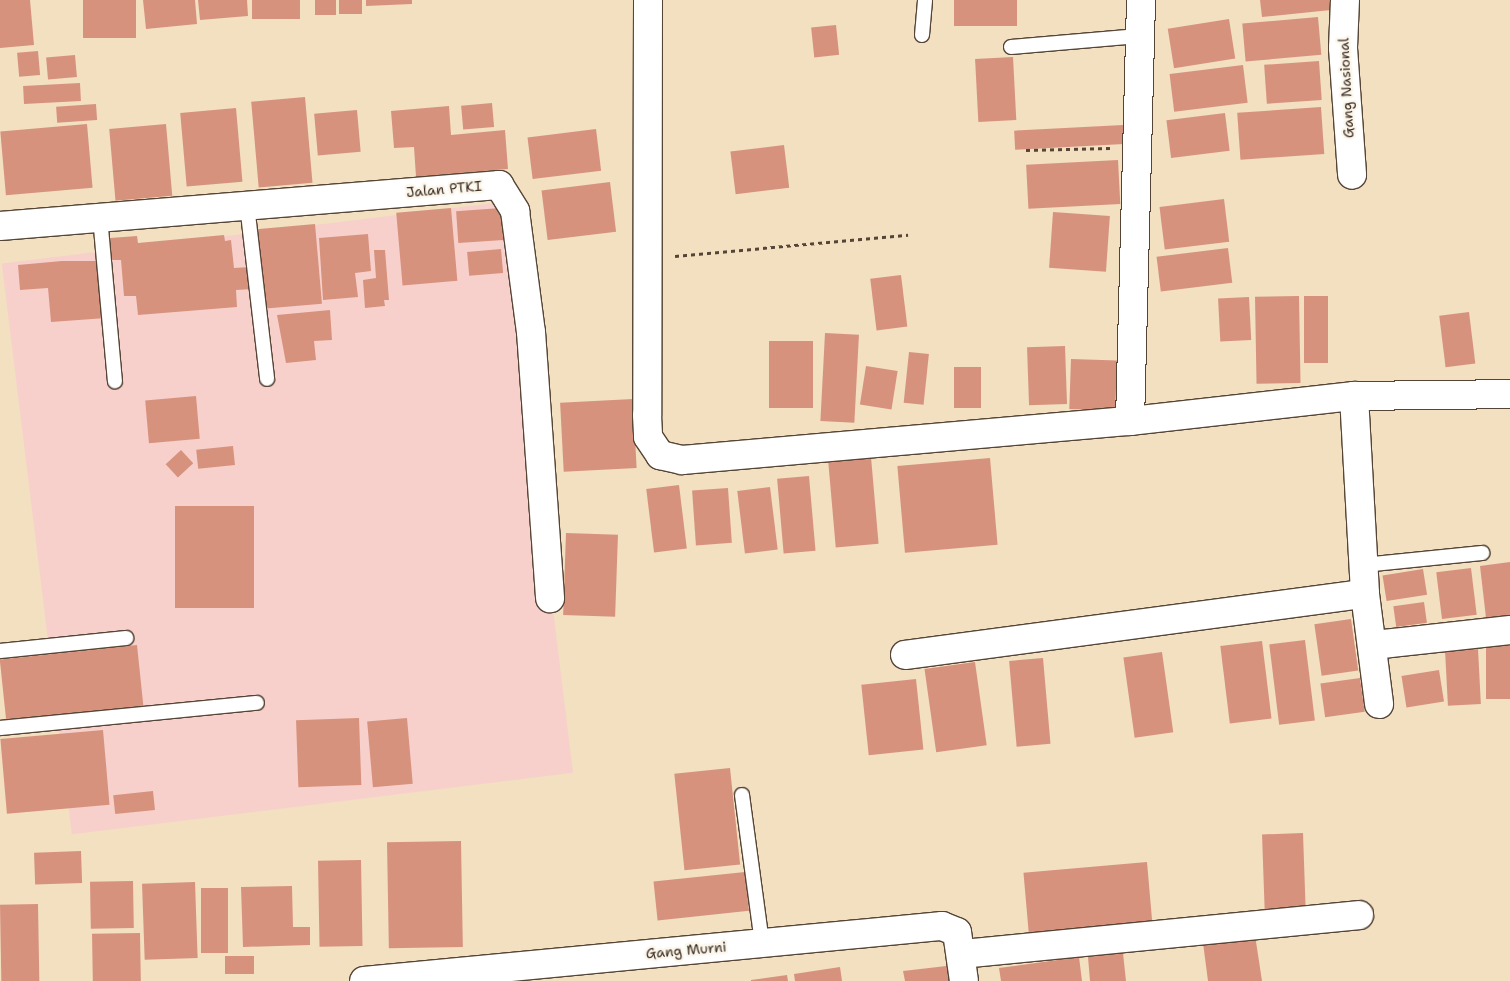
<!DOCTYPE html>
<html>
<head>
<meta charset="utf-8">
<style>
	body { margin:0 }
	#map { position:relative; width:1510px; height:981px; overflow:hidden; background:#f2e0c1; font-family:"Shantell Sans",sans-serif }
	div>[style] { position:absolute }
	[style*='--x'] { left:calc(var(--x)*1px); top:calc(var(--y)*1px); width:calc(var(--w)*1px); rotate:calc(var(--a)*1deg) }
	.built>* { inset:0; background:#f7d0cb; transform-origin:0 0 }
	.building>* { inset:0; background:#d7927e; transform-origin:0 0 }
	.path>* { height:3px; margin-top:-1.5px; transform-origin:0; background:repeating-linear-gradient(90deg,#564536 0 4px,transparent 0 8px) }
	.roads { filter:drop-shadow(1px 0 #564536) drop-shadow(-1px 0 #564536) drop-shadow(0 1px #564536) drop-shadow(0 -1px #564536) }
	.service>* { height:14px; margin:-7px; padding:0 7px; transform-origin:7px; border-radius:7px; background:#fff }
	.minor>* { height:28px; margin:-14px; padding:0 14px; transform-origin:14px; border-radius:14px; background:#fff }
	span { translate:-50% -50%; white-space:nowrap; text-align:center; line-height:1.15; -webkit-text-stroke:5px #fbf7ec; paint-order:stroke }
	.street-label { font-size:14px; color:#3b2a1e }
</style>
</head>
<body>
<div id="map">
	<div class="built">
		<i style="left:503px;top:202px;width:575px;height:505px;rotate:83deg"></i>
	</div>
	<div class="building">
		<i style="clip-path:polygon(0 0,30px 0,34px 45px,0 48px)"></i>
		<i style="left:83px;top:0;width:53px;height:38px"></i>
		<i style="clip-path:polygon(143px 0,195px 0,197px 24px,146px 29px)"></i>
		<i style="clip-path:polygon(198px 0,247px 0,248px 16px,200px 20px)"></i>
		<i style="left:252px;top:0;width:48px;height:19px"></i>
		<i style="left:315px;top:0;width:21px;height:15px"></i>
		<i style="left:339px;top:0;width:23px;height:14px"></i>
		<i style="clip-path:polygon(366px 0,412px 0,412px 4px,366px 6px)"></i>
		<i style="left:954px;top:0;width:63px;height:26px"></i>
		<i style="clip-path:polygon(1260px 0,1330px 0,1331px 10px,1262px 17px)"></i>
		<i style="left:1318px;top:17px;width:38px;height:76px;rotate:85deg"></i>
		<i style="left:1229px;top:19px;width:40px;height:62px;rotate:81deg"></i>
		<i style="left:836px;top:25px;width:30px;height:25px;rotate:84deg"></i>
		<i style="left:38px;top:51px;width:24px;height:21px;rotate:85deg"></i>
		<i style="left:75px;top:55px;width:22px;height:29px;rotate:85deg"></i>
		<i style="left:1013px;top:57px;width:63px;height:38px;rotate:87deg"></i>
		<i style="left:1319px;top:61px;width:39px;height:55px;rotate:86deg"></i>
		<i style="left:1243px;top:65px;width:38px;height:74px;rotate:83deg"></i>
		<i style="left:80px;top:83px;width:18px;height:57px;rotate:87deg"></i>
		<i style="left:305px;top:97px;width:86px;height:54px;rotate:85deg"></i>
		<i style="left:492px;top:103px;width:24px;height:31px;rotate:85deg"></i>
		<i style="left:96px;top:104px;width:16px;height:40px;rotate:86deg"></i>
		<i style="clip-path:polygon(449px 106px,451px 135px,505px 130px,508px 169px,416px 177px,414px 147px,394px 148px,391px 111px)"></i>
		<i style="left:1321px;top:107px;width:47px;height:84px;rotate:86deg"></i>
		<i style="left:236px;top:108px;width:74px;height:56px;rotate:85deg"></i>
		<i style="left:357px;top:110px;width:42px;height:43px;rotate:85deg"></i>
		<i style="left:1225px;top:113px;width:38px;height:59px;rotate:83deg"></i>
		<i style="left:87px;top:124px;width:64px;height:87px;rotate:85deg"></i>
		<i style="left:166px;top:124px;width:72px;height:57px;rotate:85deg"></i>
		<i style="left:1123px;top:125px;width:19px;height:109px;rotate:87deg"></i>
		<i style="left:596px;top:129px;width:42px;height:69px;rotate:83deg"></i>
		<i style="left:784px;top:145px;width:43px;height:54px;rotate:83deg"></i>
		<i style="left:1118px;top:160px;width:44px;height:92px;rotate:87deg"></i>
		<i style="left:610px;top:182px;width:50px;height:69px;rotate:83deg"></i>
		<i style="left:1224px;top:199px;width:43px;height:65px;rotate:83deg"></i>
		<i style="left:451px;top:208px;width:73px;height:55px;rotate:85deg"></i>
		<i style="left:501px;top:208px;width:32px;height:45px;rotate:86deg"></i>
		<i style="left:1053px;top:212px;width:57px;height:56px;rotate:4deg"></i>
		<i style="left:315px;top:224px;width:80px;height:59px;rotate:85deg"></i>
		<i style="clip-path:polygon(368px 234px,371px 271px,355px 273px,358px 297px,323px 300px,319px 238px)"></i>
		<i style="clip-path:polygon(224px 235px,225px 241px,231px 240px,234px 268px,250px 267px,252px 289px,236px 290px,237px 307px,138px 315px,136px 296px,124px 296px,121px 260px,112px 260px,110px 238px,137px 236px,138px 243px)"></i>
		<i style="left:1228px;top:248px;width:35px;height:72px;rotate:83deg"></i>
		<i style="left:501px;top:249px;width:24px;height:34px;rotate:85deg"></i>
		<i style="clip-path:polygon(374px 250px,385px 250px,389px 300px,384px 300px,385px 306px,365px 308px,363px 280px,376px 278px)"></i>
		<i style="clip-path:polygon(62px 261px,102px 261px,106px 318px,51px 322px,48px 288px,20px 290px,18px 265px)"></i>
		<i style="left:901px;top:275px;width:52px;height:31px;rotate:83deg"></i>
		<i style="left:1299px;top:296px;width:87px;height:44px;rotate:89deg"></i>
		<i style="left:1304px;top:296px;width:24px;height:67px"></i>
		<i style="left:1249px;top:297px;width:43px;height:31px;rotate:87deg"></i>
		<i style="clip-path:polygon(330px 310px,332px 340px,314px 341px,316px 360px,286px 363px,277px 315px)"></i>
		<i style="left:1469px;top:312px;width:52px;height:30px;rotate:83deg"></i>
		<i style="left:825px;top:333px;width:34px;height:88px;rotate:3deg"></i>
		<i style="left:769px;top:341px;width:44px;height:67px"></i>
		<i style="left:1065px;top:346px;width:58px;height:38px;rotate:88deg"></i>
		<i style="left:909px;top:352px;width:20px;height:51px;rotate:6deg"></i>
		<i style="left:1071px;top:359px;width:46px;height:50px;rotate:2deg"></i>
		<i style="left:866px;top:366px;width:32px;height:39px;rotate:9deg"></i>
		<i style="left:954px;top:367px;width:27px;height:41px"></i>
		<i style="left:196px;top:396px;width:43px;height:51px;rotate:85deg"></i>
		<i style="left:633px;top:399px;width:69px;height:73px;rotate:87deg"></i>
		<i style="left:233px;top:446px;width:19px;height:37px;rotate:84deg"></i>
		<i style="left:181px;top:450px;width:18px;height:21px;rotate:47deg"></i>
		<i style="left:871px;top:457px;width:87px;height:43px;rotate:85deg"></i>
		<i style="left:990px;top:458px;width:87px;height:93px;rotate:85deg"></i>
		<i style="left:809px;top:476px;width:75px;height:32px;rotate:85deg"></i>
		<i style="left:679px;top:485px;width:64px;height:33px;rotate:83deg"></i>
		<i style="left:770px;top:487px;width:63px;height:33px;rotate:83deg"></i>
		<i style="left:728px;top:488px;width:55px;height:36px;rotate:86deg"></i>
		<i style="left:254px;top:506px;width:102px;height:79px;rotate:90deg"></i>
		<i style="left:566px;top:533px;width:52px;height:82px;rotate:2deg"></i>
		<i style="clip-path:polygon(1510px 562px,1510px 615px,1486px 618px,1480px 566px)"></i>
		<i style="left:1471px;top:568px;width:47px;height:35px;rotate:83deg"></i>
		<i style="left:1423px;top:569px;width:26px;height:41px;rotate:81deg"></i>
		<i style="left:1424px;top:602px;width:21px;height:31px;rotate:82deg"></i>
		<i style="left:1351px;top:619px;width:52px;height:37px;rotate:82deg"></i>
		<i style="left:1305px;top:640px;width:81px;height:36px;rotate:83deg"></i>
		<i style="left:1262px;top:641px;width:78px;height:42px;rotate:83deg"></i>
		<i style="left:137px;top:645px;width:62px;height:138px;rotate:84deg"></i>
		<i style="left:1510px;top:646px;width:53px;height:24px;rotate:90deg"></i>
		<i style="left:1478px;top:649px;width:55px;height:33px;rotate:87deg"></i>
		<i style="left:1162px;top:652px;width:81px;height:39px;rotate:82deg"></i>
		<i style="left:1043px;top:658px;width:86px;height:34px;rotate:85deg"></i>
		<i style="left:975px;top:662px;width:84px;height:51px;rotate:82deg"></i>
		<i style="left:1439px;top:670px;width:32px;height:38px;rotate:81deg"></i>
		<i style="left:1360px;top:678px;width:34px;height:40px;rotate:82deg"></i>
		<i style="left:916px;top:679px;width:71px;height:55px;rotate:84deg"></i>
		<i style="left:359px;top:718px;width:67px;height:63px;rotate:88deg"></i>
		<i style="left:407px;top:718px;width:66px;height:40px;rotate:85deg"></i>
		<i style="left:103px;top:730px;width:75px;height:103px;rotate:85deg"></i>
		<i style="left:730px;top:768px;width:97px;height:56px;rotate:84deg"></i>
		<i style="left:153px;top:791px;width:19px;height:40px;rotate:84deg"></i>
		<i style="left:1303px;top:833px;width:75px;height:41px;rotate:88deg"></i>
		<i style="left:461px;top:841px;width:106px;height:74px;rotate:89deg"></i>
		<i style="left:81px;top:851px;width:32px;height:47px;rotate:88deg"></i>
		<i style="left:361px;top:860px;width:86px;height:43px;rotate:89deg"></i>
		<i style="left:1147px;top:862px;width:60px;height:124px;rotate:85deg"></i>
		<i style="left:745px;top:872px;width:39px;height:92px;rotate:84deg"></i>
		<i style="left:133px;top:881px;width:47px;height:43px;rotate:89deg"></i>
		<i style="left:195px;top:882px;width:76px;height:53px;rotate:88deg"></i>
		<i style="clip-path:polygon(292px 886px,293px 927px,310px 927px,310px 945px,243px 947px,241px 887px)"></i>
		<i style="left:201px;top:888px;width:27px;height:65px"></i>
		<i style="left:38px;top:904px;width:77px;height:38px;rotate:89deg"></i>
		<i style="left:140px;top:933px;width:48px;height:48px;rotate:89deg"></i>
		<i style="clip-path:polygon(1255px 935px,1262px 981px,1208px 981px,1203px 943px)"></i>
		<i style="clip-path:polygon(1123px 953px,1126px 981px,1090px 981px,1088px 957px)"></i>
		<i style="left:225px;top:956px;width:29px;height:18px"></i>
		<i style="clip-path:polygon(1079px 957px,1082px 981px,1001px 981px,999px 968px)"></i>
		<i style="clip-path:polygon(955px 965px,957px 981px,905px 981px,903px 971px)"></i>
		<i style="clip-path:polygon(840px 967px,842px 981px,795px 981px,794px 974px)"></i>
		<i style="clip-path:polygon(787px 975px,788px 981px,751px 981px,751px 980px)"></i>
	</div>
	<div class="path">
		<i style="--x:1026;--y:150;--w:84;--a:-1.4"></i>
		<i style="--x:675;--y:256;--w:234;--a:-5.2"></i>
	</div>
	<div class="roads">
		<div class="service">
			<i style="--x:922;--y:35;--w:35;--a:-85"></i>
			<i style="--x:1011;--y:47;--w:128;--a:-4.9"></i>
			<i style="--x:247;--y:205;--w:175;--a:83.4"></i>
			<i style="--x:100;--y:217;--w:165;--a:84.8"></i>
			<i style="--x:1363;--y:565;--w:120;--a:-5.8"></i>
			<i style="--x:0;--y:651;--w:127;--a:-5.9"></i>
			<i style="--x:0;--y:728;--w:258;--a:-5.6"></i>
			<i style="--x:742;--y:795;--w:149;--a:82.3"></i>
		</div>
		<div class="minor">
			<i style="--x:648;--y:0;--w:415;--a:90.1"></i>
			<i style="--x:647;--y:415;--w:22;--a:87"></i>
			<i style="--x:648;--y:437;--w:22;--a:56"></i>
			<i style="--x:660;--y:455;--w:23;--a:13"></i>
			<i style="--x:682;--y:460;--w:450;--a:-5"></i>
			<i style="--x:1130;--y:421;--w:225;--a:-6.4"></i>
			<i style="--x:1354;--y:396;--w:198;--a:86.8"></i>
			<i style="--x:1365;--y:594;--w:111;--a:82.7"></i>
			<i style="--x:1345;--y:0;--w:48;--a:92.4"></i>
			<i style="--x:1343;--y:48;--w:127;--a:85.9"></i>
			<i style="--x:0;--y:226;--w:501;--a:-4.7"></i>
			<i style="--x:499;--y:185;--w:31;--a:58"></i>
			<i style="--x:515;--y:211;--w:122;--a:82.5"></i>
			<i style="--x:531;--y:332;--w:267;--a:85.9"></i>
			<i style="--x:1354;--y:396;--w:156;--a:-0.7"></i>
			<i style="--x:1130;--y:421;--w:421;--a:-88.5"></i>
			<i style="--x:1374;--y:645;--w:137;--a:-6.3"></i>
			<i style="--x:905;--y:655;--w:464;--a:-7.6"></i>
			<i style="--x:962;--y:954;--w:399;--a:-5.6"></i>
			<i style="--x:364;--y:981;--w:581;--a:-5.44"></i>
			<i style="--x:942;--y:926;--w:16;--a:22"></i>
			<i style="--x:957;--y:932;--w:49;--a:81.9"></i>
		</div>
	</div>
	<div class="street-label">
		<span style="left:1346px;top:88px;rotate:-93deg">Gang Nasional</span>
		<span style="left:444px;top:189px;rotate:-5deg">Jalan PTKI</span>
		<span style="left:686px;top:950px;rotate:-5deg">Gang Murni</span>
	</div>
</div>
</body>
</html>
